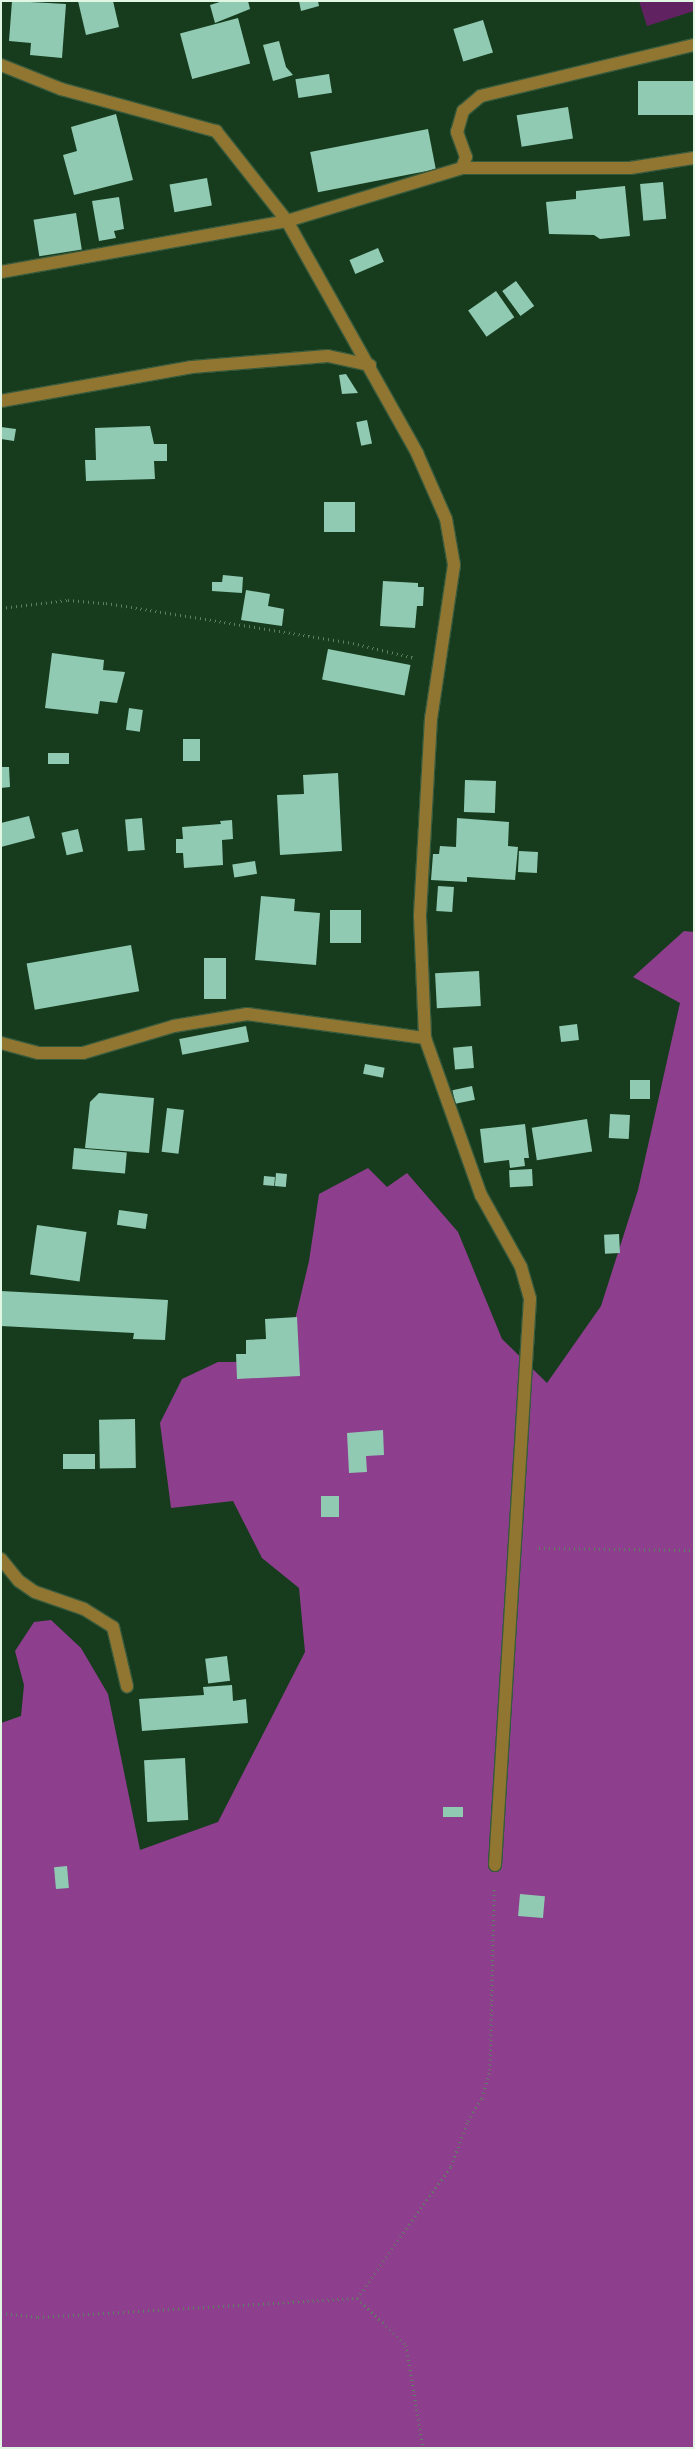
<!DOCTYPE html>
<html>
<head>
<meta charset="utf-8">
<style>
	body { margin:0 }
	#map { position:relative; width:695px; height:2449px; overflow:hidden; background:#173c1d; font-family:"DM Sans",sans-serif }
	div>[style] { position:absolute }
	[style*='--x'] { left:calc(var(--x)*1px); top:calc(var(--y)*1px); width:calc(var(--w)*1px); rotate:calc(var(--a)*1deg) }
	.green>* { inset:0; background:#612262 }
	.forest>* { inset:0; background:#8d3e8d }
	.building>* { inset:0; background:#90cab2; transform-origin:0 0 }
	.path>* { height:3px; margin-top:-1.5px; transform-origin:0; background:repeating-linear-gradient(90deg,#5f7f63 0 1px,transparent 0 5px) }
	.roads { filter:drop-shadow(1px 0 #375a3d) drop-shadow(-1px 0 #375a3d) drop-shadow(0 1px #375a3d) drop-shadow(0 -1px #375a3d) }
	.minor>* { height:12px; margin:-6px; padding:0 6px; transform-origin:6px; border-radius:6px; background:#917631 }
	span { translate:-50% -50%; white-space:nowrap; text-align:center; line-height:1.15; -webkit-text-stroke:5px #101f11; paint-order:stroke }
	.frame { position:absolute; inset:0; border:2px solid #e2f7e3; pointer-events:none }
</style>
</head>
<body>
<div id="map">
	<div class="green">
		<i style="clip-path:polygon(639px 1px,694px 1px,694px 11px,647px 26px)"></i>
	</div>
	<div class="forest">
		<i style="clip-path:polygon(684px 931px,694px 932px,694px 2448px,1px 2448px,1px 1723px,21px 1716px,24px 1685px,15px 1651px,34px 1622px,51px 1620px,81px 1648px,108px 1694px,140px 1850px,218px 1822px,305px 1652px,299px 1588px,262px 1558px,233px 1501px,171px 1508px,160px 1423px,182px 1379px,218px 1362px,285px 1362px,309px 1261px,319px 1194px,368px 1168px,387px 1187px,407px 1173px,458px 1232px,502px 1339px,547px 1383px,601px 1306px,638px 1190px,680px 1003px,633px 977px)"></i>
	</div>
	<div class="building">
		<i style="clip-path:polygon(12px 1px,66px 4px,62px 58px,30px 55px,31px 43px,9px 41px)"></i>
		<i style="clip-path:polygon(78px 1px,113px 1px,119px 27px,86px 35px)"></i>
		<i style="clip-path:polygon(223px 1px,248px 1px,250px 9px,215px 23px,210px 5px)"></i>
		<i style="clip-path:polygon(299px 1px,318px 1px,319px 6px,301px 11px)"></i>
		<i style="left:238px;top:18px;width:47px;height:60px;rotate:75deg"></i>
		<i style="left:483px;top:20px;width:34px;height:31px;rotate:73deg"></i>
		<i style="clip-path:polygon(279px 41px,286px 67px,293px 75px,273px 81px,263px 45px)"></i>
		<i style="left:329px;top:74px;width:19px;height:34px;rotate:81deg"></i>
		<i style="left:694px;top:81px;width:34px;height:56px;rotate:90deg"></i>
		<i style="left:568px;top:107px;width:32px;height:52px;rotate:81deg"></i>
		<i style="clip-path:polygon(116px 114px,133px 180px,74px 195px,63px 155px,77px 151px,71px 127px)"></i>
		<i style="left:428px;top:129px;width:41px;height:120px;rotate:79deg"></i>
		<i style="left:207px;top:178px;width:28px;height:38px;rotate:80deg"></i>
		<i style="left:663px;top:182px;width:37px;height:23px;rotate:85deg"></i>
		<i style="clip-path:polygon(625px 186px,630px 236px,600px 239px,594px 235px,549px 234px,546px 202px,576px 199px,576px 191px)"></i>
		<i style="clip-path:polygon(119px 197px,124px 229px,114px 231px,116px 238px,99px 241px,92px 201px)"></i>
		<i style="left:76px;top:213px;width:37px;height:43px;rotate:81deg"></i>
		<i style="left:378px;top:248px;width:15px;height:31px;rotate:67deg"></i>
		<i style="left:516px;top:281px;width:31px;height:17px;rotate:54deg"></i>
		<i style="left:496px;top:291px;width:32px;height:34px;rotate:55deg"></i>
		<i style="clip-path:polygon(346px 374px,358px 393px,342px 394px,339px 375px)"></i>
		<i style="left:367px;top:420px;width:24px;height:11px;rotate:78deg"></i>
		<i style="clip-path:polygon(150px 426px,154px 444px,167px 444px,167px 461px,154px 461px,155px 479px,86px 481px,85px 460px,96px 460px,95px 428px)"></i>
		<i style="clip-path:polygon(1px 427px,16px 429px,14px 441px,1px 439px)"></i>
		<i style="left:324px;top:502px;width:31px;height:30px"></i>
		<i style="clip-path:polygon(223px 575px,243px 577px,242px 593px,212px 591px,212px 582px,222px 582px)"></i>
		<i style="clip-path:polygon(383px 581px,418px 583px,418px 587px,424px 587px,423px 606px,417px 606px,415px 628px,380px 626px)"></i>
		<i style="clip-path:polygon(246px 590px,270px 594px,268px 606px,284px 609px,282px 626px,241px 620px)"></i>
		<i style="left:328px;top:649px;width:84px;height:31px;rotate:11deg"></i>
		<i style="clip-path:polygon(52px 653px,104px 660px,103px 670px,125px 672px,117px 703px,100px 701px,98px 714px,45px 708px)"></i>
		<i style="left:129px;top:708px;width:14px;height:22px;rotate:8deg"></i>
		<i style="left:183px;top:739px;width:17px;height:22px"></i>
		<i style="left:48px;top:753px;width:21px;height:11px"></i>
		<i style="clip-path:polygon(1px 767px,9px 767px,10px 787px,1px 788px)"></i>
		<i style="clip-path:polygon(338px 773px,342px 851px,280px 855px,277px 795px,304px 794px,303px 775px)"></i>
		<i style="left:465px;top:780px;width:31px;height:32px;rotate:2deg"></i>
		<i style="clip-path:polygon(29px 816px,35px 838px,1px 847px,1px 823px)"></i>
		<i style="left:142px;top:818px;width:32px;height:17px;rotate:85deg"></i>
		<i style="clip-path:polygon(457px 818px,509px 822px,508px 846px,518px 847px,515px 880px,467px 877px,467px 882px,431px 880px,433px 854px,439px 854px,440px 846px,456px 847px)"></i>
		<i style="clip-path:polygon(232px 820px,233px 839px,222px 840px,223px 865px,184px 868px,183px 853px,176px 853px,176px 839px,183px 839px,182px 827px,221px 824px,220px 821px)"></i>
		<i style="left:78px;top:829px;width:23px;height:17px;rotate:77deg"></i>
		<i style="left:519px;top:851px;width:19px;height:21px;rotate:3deg"></i>
		<i style="left:255px;top:861px;width:13px;height:23px;rotate:81deg"></i>
		<i style="left:438px;top:886px;width:16px;height:25px;rotate:4deg"></i>
		<i style="clip-path:polygon(261px 896px,295px 899px,294px 911px,320px 913px,316px 965px,255px 960px)"></i>
		<i style="left:330px;top:910px;width:31px;height:33px"></i>
		<i style="left:131px;top:945px;width:47px;height:106px;rotate:80deg"></i>
		<i style="left:204px;top:958px;width:22px;height:41px"></i>
		<i style="left:479px;top:971px;width:35px;height:44px;rotate:87deg"></i>
		<i style="left:577px;top:1024px;width:16px;height:18px;rotate:83deg"></i>
		<i style="left:246px;top:1026px;width:16px;height:68px;rotate:79deg"></i>
		<i style="left:472px;top:1046px;width:22px;height:19px;rotate:85deg"></i>
		<i style="left:365px;top:1064px;width:20px;height:10px;rotate:11deg"></i>
		<i style="left:630px;top:1080px;width:20px;height:19px"></i>
		<i style="left:472px;top:1086px;width:14px;height:20px;rotate:78deg"></i>
		<i style="clip-path:polygon(99px 1093px,154px 1098px,149px 1153px,85px 1148px,90px 1102px)"></i>
		<i style="left:167px;top:1108px;width:17px;height:44px;rotate:7deg"></i>
		<i style="left:610px;top:1114px;width:20px;height:24px;rotate:3deg"></i>
		<i style="left:587px;top:1119px;width:33px;height:56px;rotate:81deg"></i>
		<i style="clip-path:polygon(525px 1124px,529px 1158px,524px 1158px,525px 1166px,510px 1168px,509px 1160px,484px 1163px,480px 1129px)"></i>
		<i style="left:74px;top:1148px;width:53px;height:21px;rotate:5deg"></i>
		<i style="left:532px;top:1169px;width:17px;height:23px;rotate:87deg"></i>
		<i style="left:276px;top:1173px;width:11px;height:13px;rotate:5deg"></i>
		<i style="left:264px;top:1176px;width:11px;height:9px;rotate:5deg"></i>
		<i style="left:119px;top:1210px;width:29px;height:15px;rotate:8deg"></i>
		<i style="left:37px;top:1225px;width:50px;height:50px;rotate:8deg"></i>
		<i style="left:619px;top:1234px;width:19px;height:15px;rotate:87deg"></i>
		<i style="clip-path:polygon(1px 1291px,168px 1300px,165px 1340px,133px 1339px,134px 1333px,1px 1326px)"></i>
		<i style="clip-path:polygon(297px 1317px,300px 1376px,237px 1379px,236px 1354px,246px 1354px,246px 1340px,266px 1339px,265px 1319px)"></i>
		<i style="left:135px;top:1419px;width:49px;height:36px;rotate:89deg"></i>
		<i style="clip-path:polygon(383px 1430px,384px 1455px,366px 1456px,367px 1472px,349px 1473px,347px 1433px)"></i>
		<i style="left:95px;top:1454px;width:15px;height:32px;rotate:90deg"></i>
		<i style="left:321px;top:1496px;width:18px;height:21px"></i>
		<i style="left:227px;top:1656px;width:25px;height:22px;rotate:83deg"></i>
		<i style="clip-path:polygon(232px 1685px,233px 1701px,246px 1699px,248px 1723px,142px 1731px,139px 1699px,204px 1695px,203px 1687px)"></i>
		<i style="left:185px;top:1758px;width:62px;height:41px;rotate:87deg"></i>
		<i style="left:443px;top:1807px;width:20px;height:10px"></i>
		<i style="left:67px;top:1866px;width:22px;height:13px;rotate:85deg"></i>
		<i style="left:520px;top:1894px;width:25px;height:22px;rotate:5deg"></i>
	</div>
	<div class="path">
		<i style="--x:1;--y:608;--w:67;--a:-6.8"></i>
		<i style="--x:68;--y:600;--w:38;--a:5"></i>
		<i style="--x:106;--y:603;--w:245;--a:9.2"></i>
		<i style="--x:348;--y:642;--w:69;--a:13.4"></i>
		<i style="--x:539;--y:1548;--w:155;--a:0.7"></i>
		<i style="--x:357;--y:2298;--w:68;--a:43.8"></i>
		<i style="--x:406;--y:2345;--w:104;--a:80.6"></i>
		<i style="--x:1;--y:2313;--w:37;--a:6"></i>
		<i style="--x:38;--y:2317;--w:320;--a:-3.4"></i>
		<i style="--x:357;--y:2298;--w:162;--a:-54.5"></i>
		<i style="--x:451;--y:2166;--w:48;--a:-69.3"></i>
		<i style="--x:468;--y:2121;--w:27;--a:-59"></i>
		<i style="--x:482;--y:2098;--w:29;--a:-74"></i>
		<i style="--x:490;--y:2070;--w:182;--a:-88.7"></i>
	</div>
	<div class="roads">
		<div class="minor">
			<i style="--x:1;--y:65;--w:65;--a:21.8"></i>
			<i style="--x:61;--y:89;--w:161;--a:15.2"></i>
			<i style="--x:216;--y:131;--w:115;--a:51.7"></i>
			<i style="--x:287;--y:221;--w:266;--a:60.7"></i>
			<i style="--x:417;--y:453;--w:72;--a:66.3"></i>
			<i style="--x:446;--y:519;--w:47;--a:80.1"></i>
			<i style="--x:454;--y:565;--w:155;--a:98.5"></i>
			<i style="--x:431;--y:718;--w:199;--a:93.2"></i>
			<i style="--x:420;--y:917;--w:121;--a:87.6"></i>
			<i style="--x:425;--y:1038;--w:167;--a:70.4"></i>
			<i style="--x:481;--y:1195;--w:82;--a:60.9"></i>
			<i style="--x:521;--y:1267;--w:33;--a:74"></i>
			<i style="--x:530;--y:1299;--w:567;--a:93.54"></i>
			<i style="--x:462;--y:168;--w:168;--a:0"></i>
			<i style="--x:630;--y:168;--w:65;--a:-8.9"></i>
			<i style="--x:1;--y:272;--w:291;--a:-10.1"></i>
			<i style="--x:287;--y:221;--w:183;--a:-16.8"></i>
			<i style="--x:462;--y:168;--w:12;--a:-70"></i>
			<i style="--x:466;--y:157;--w:27;--a:-110"></i>
			<i style="--x:457;--y:132;--w:22;--a:-74"></i>
			<i style="--x:463;--y:111;--w:23;--a:-40"></i>
			<i style="--x:481;--y:96;--w:219;--a:-13.5"></i>
			<i style="--x:1;--y:401;--w:194;--a:-10.1"></i>
			<i style="--x:192;--y:367;--w:136;--a:-4.6"></i>
			<i style="--x:328;--y:356;--w:43;--a:12.1"></i>
			<i style="--x:1;--y:1043;--w:39;--a:15"></i>
			<i style="--x:39;--y:1053;--w:44;--a:0"></i>
			<i style="--x:83;--y:1053;--w:95;--a:-16.5"></i>
			<i style="--x:174;--y:1026;--w:74;--a:-9.3"></i>
			<i style="--x:247;--y:1014;--w:180;--a:7.7"></i>
			<i style="--x:1;--y:1559;--w:28;--a:51"></i>
			<i style="--x:19;--y:1581;--w:19;--a:35"></i>
			<i style="--x:35;--y:1592;--w:52;--a:19.1"></i>
			<i style="--x:84;--y:1609;--w:34;--a:32"></i>
			<i style="--x:113;--y:1627;--w:61;--a:76.7"></i>
		</div>
	</div>
	<div class="frame"></div>
</div>
</body>
</html>
